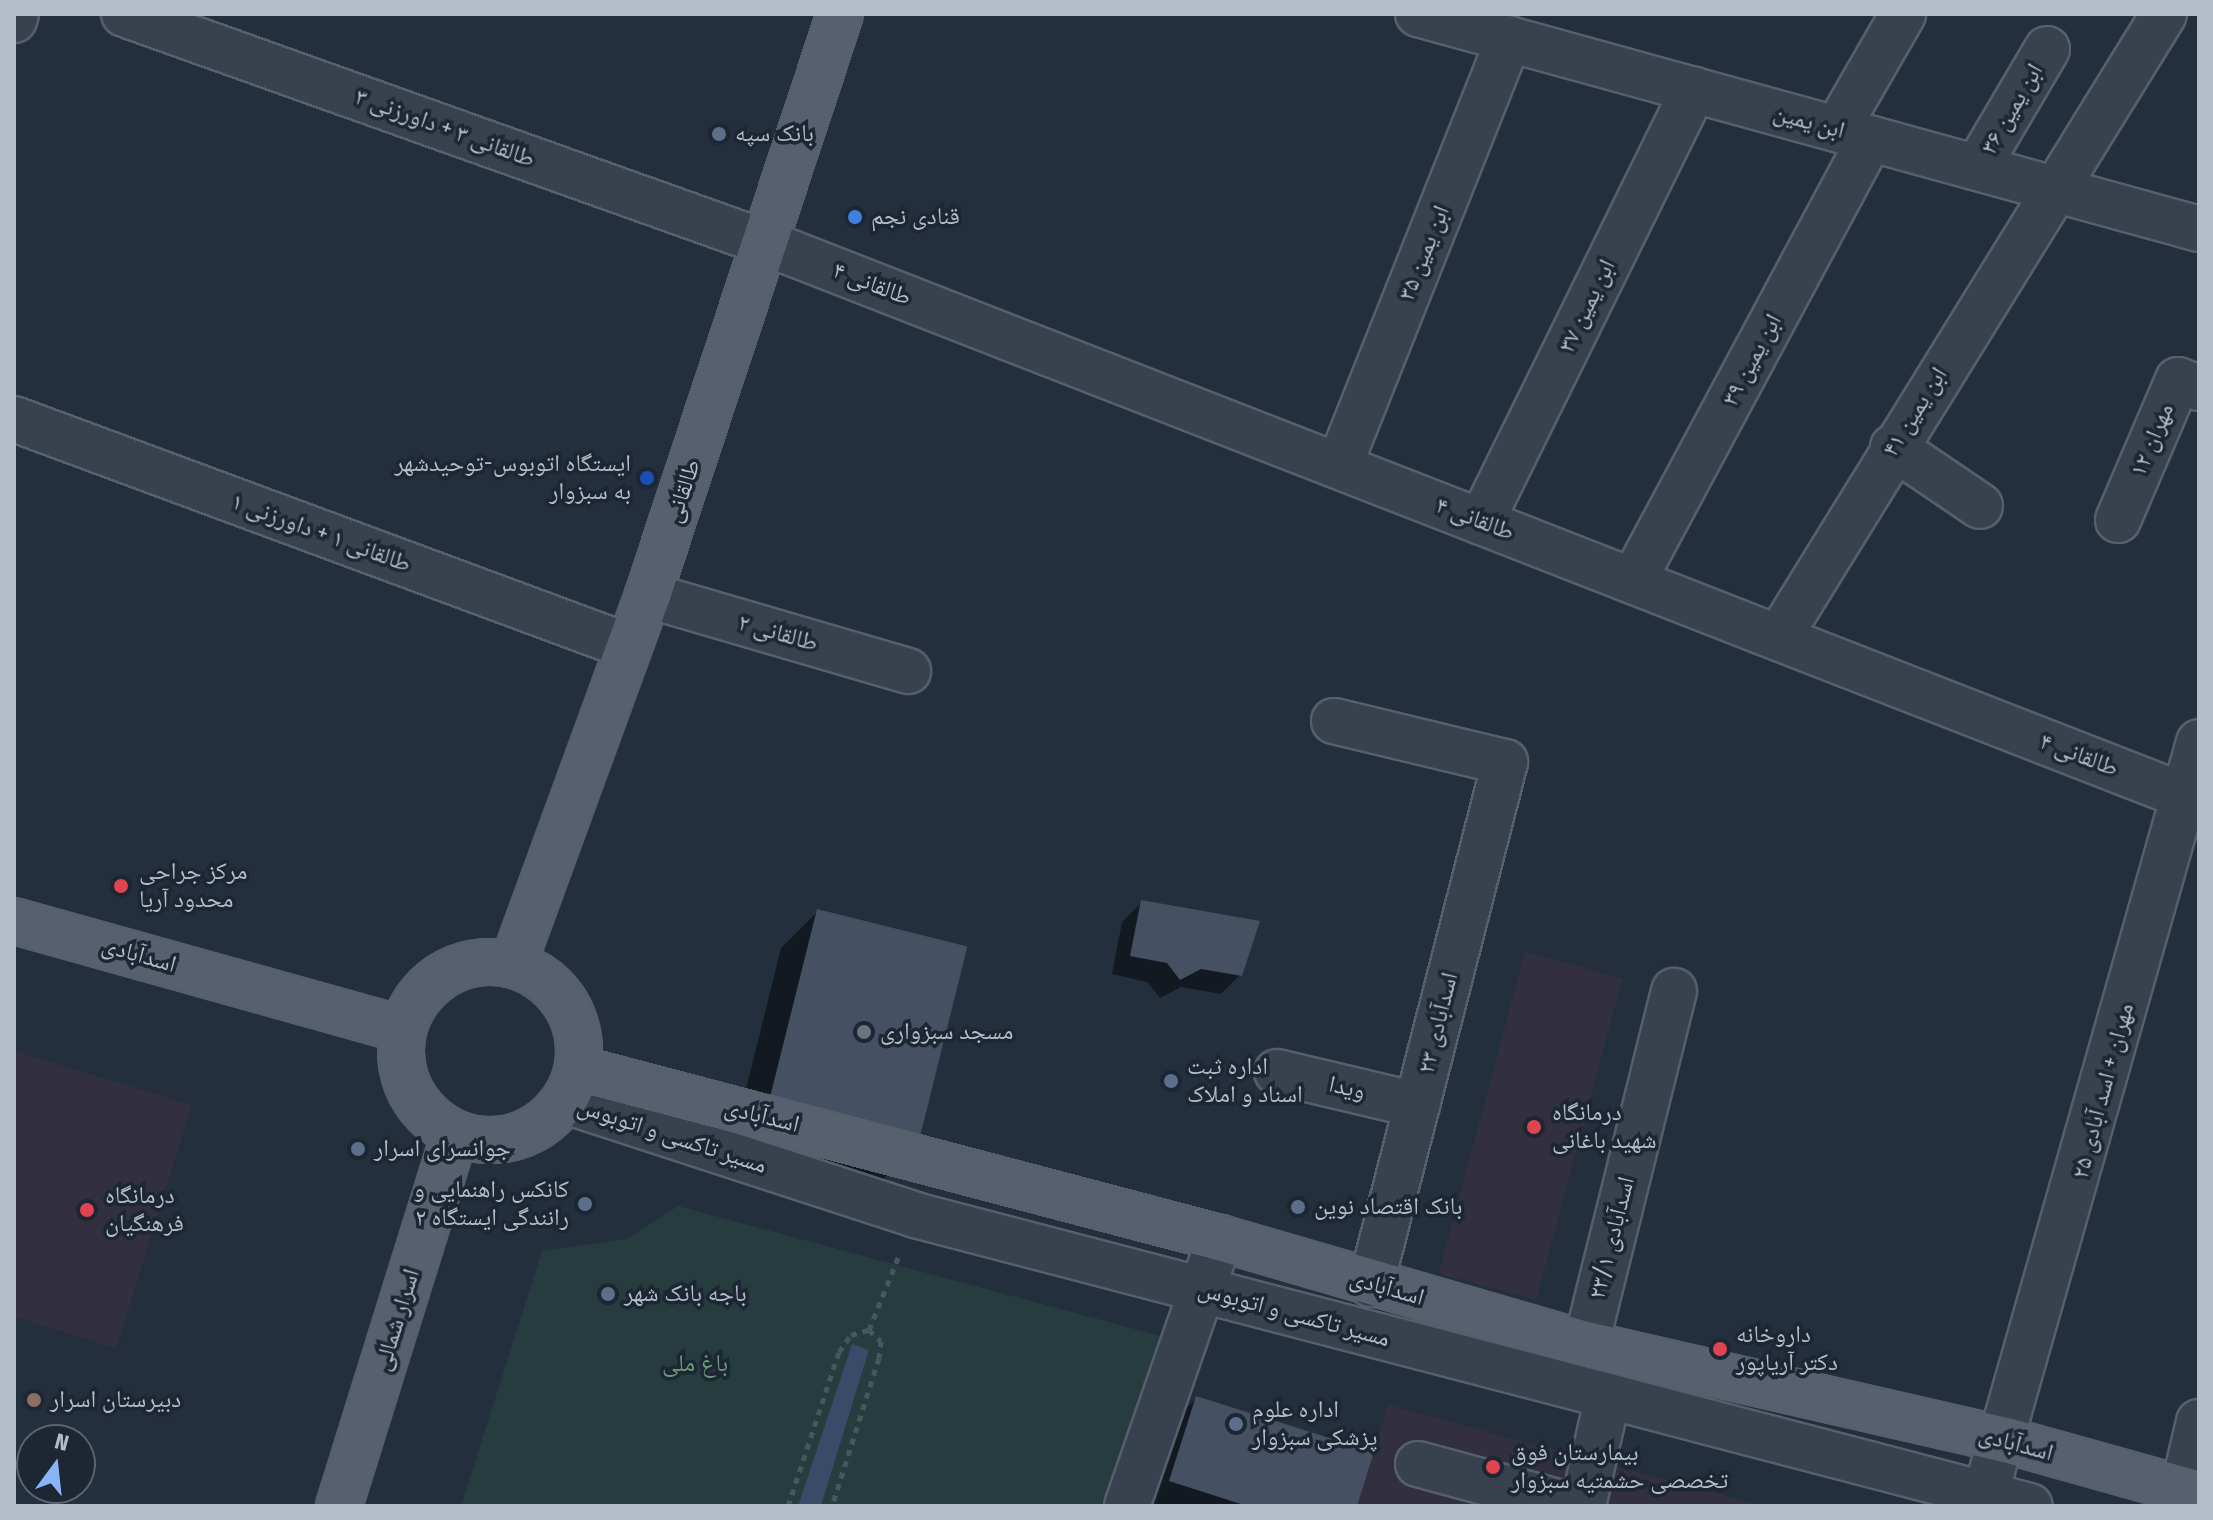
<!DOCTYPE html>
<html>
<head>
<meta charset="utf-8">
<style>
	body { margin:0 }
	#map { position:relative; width:2213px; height:1520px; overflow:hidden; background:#242f3e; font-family:"Fira Sans Condensed","Noto Naskh Arabic",sans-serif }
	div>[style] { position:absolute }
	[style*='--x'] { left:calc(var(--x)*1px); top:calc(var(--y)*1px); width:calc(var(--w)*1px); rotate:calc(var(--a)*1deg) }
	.medical>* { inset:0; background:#32303f; transform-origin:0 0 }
	.green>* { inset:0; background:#263c3f }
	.water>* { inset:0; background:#394c67 }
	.shadow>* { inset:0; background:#0007 }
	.building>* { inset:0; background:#455162; transform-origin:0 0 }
	.path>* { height:5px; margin-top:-2.5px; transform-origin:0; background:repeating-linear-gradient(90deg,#44595c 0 6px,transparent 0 12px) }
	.roads { filter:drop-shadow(2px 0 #565f6c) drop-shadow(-2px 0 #565f6c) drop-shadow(0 2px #565f6c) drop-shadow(0 -2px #565f6c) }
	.minor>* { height:44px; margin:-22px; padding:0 22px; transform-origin:22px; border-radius:22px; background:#38414e }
	.major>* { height:44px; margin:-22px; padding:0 22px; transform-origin:22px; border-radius:22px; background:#56606e }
	.major>.ring { margin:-22px; padding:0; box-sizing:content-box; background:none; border:44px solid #56606e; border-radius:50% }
	.dots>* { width:22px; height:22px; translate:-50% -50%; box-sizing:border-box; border:4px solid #1d2633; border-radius:50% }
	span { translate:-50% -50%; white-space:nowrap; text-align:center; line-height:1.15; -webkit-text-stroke:7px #1d2633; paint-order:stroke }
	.street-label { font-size:24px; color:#b4bcc9 }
	.poi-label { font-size:24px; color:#b4bcc9 }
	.left { translate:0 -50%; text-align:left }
	.right { translate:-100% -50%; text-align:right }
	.park-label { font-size:24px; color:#6b9a76 }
	.frame { position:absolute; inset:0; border:16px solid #b4bcc9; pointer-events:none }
	.north { position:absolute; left:16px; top:1424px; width:80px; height:80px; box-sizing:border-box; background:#1d2633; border:2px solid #59626f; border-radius:50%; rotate:15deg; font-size:22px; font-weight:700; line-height:32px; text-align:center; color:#b4bcc9 }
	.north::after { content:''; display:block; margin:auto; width:28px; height:36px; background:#8ab4f8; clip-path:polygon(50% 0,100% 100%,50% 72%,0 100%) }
</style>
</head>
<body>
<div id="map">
	<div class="medical">
		<i style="left:1525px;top:952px;width:101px;height:333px;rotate:15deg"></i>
		<i style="clip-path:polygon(14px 1051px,192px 1105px,116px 1349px,14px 1316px)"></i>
		<i style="clip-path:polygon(1388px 1405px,1669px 1481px,1763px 1506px,1357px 1506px)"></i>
	</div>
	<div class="green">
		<i style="clip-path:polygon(678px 1206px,1205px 1348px,1156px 1506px,821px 1506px,869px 1350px,852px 1345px,798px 1506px,461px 1506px,542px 1251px,627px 1239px)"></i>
	</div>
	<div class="water">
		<i style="clip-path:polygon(852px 1344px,869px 1350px,821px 1506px,798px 1506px)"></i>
	</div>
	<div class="shadow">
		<i style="clip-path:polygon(1142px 902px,1240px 975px,1221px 994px,1181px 987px,1160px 998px,1147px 982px,1112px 974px,1122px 922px)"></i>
		<i style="clip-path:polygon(818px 911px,902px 1160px,865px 1197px,730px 1154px,781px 948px)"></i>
		<i style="clip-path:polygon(1197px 1398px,1355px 1506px,1143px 1506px,1168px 1426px)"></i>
	</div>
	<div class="building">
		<i style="clip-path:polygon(1141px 900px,1260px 921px,1242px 976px,1201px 969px,1180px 980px,1167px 963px,1130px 956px)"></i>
		<i style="left:817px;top:909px;width:155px;height:215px;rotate:14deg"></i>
		<i style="clip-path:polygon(1196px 1396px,1374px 1452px,1357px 1506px,1247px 1506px,1169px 1481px)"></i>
	</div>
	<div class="path">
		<i style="--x:869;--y:1330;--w:83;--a:-68.1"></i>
		<i style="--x:788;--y:1506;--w:162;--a:-71.7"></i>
		<i style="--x:839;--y:1352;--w:21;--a:-55"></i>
		<i style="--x:851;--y:1335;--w:19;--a:-16"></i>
		<i style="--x:869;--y:1330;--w:16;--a:43"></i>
		<i style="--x:881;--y:1341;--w:17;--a:97"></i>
		<i style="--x:879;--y:1358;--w:155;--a:107.6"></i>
	</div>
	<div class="roads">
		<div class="minor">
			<i style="--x:124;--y:14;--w:682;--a:19.63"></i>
			<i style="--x:766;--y:243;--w:1522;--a:21.31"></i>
			<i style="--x:1418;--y:14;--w:810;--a:15.39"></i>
			<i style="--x:14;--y:20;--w:6;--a:-72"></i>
			<i style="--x:1837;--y:129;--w:133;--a:-60.1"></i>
			<i style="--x:1977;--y:168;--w:138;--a:-59.5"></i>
			<i style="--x:14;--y:419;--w:654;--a:20.32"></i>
			<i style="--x:1893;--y:447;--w:105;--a:34.1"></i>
			<i style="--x:1339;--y:466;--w:460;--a:-68.3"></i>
			<i style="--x:2118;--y:520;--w:152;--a:-66.8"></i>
			<i style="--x:2178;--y:380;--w:22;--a:21"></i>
			<i style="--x:1481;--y:522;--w:482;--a:-63.8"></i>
			<i style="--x:1633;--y:581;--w:502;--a:-61.8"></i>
			<i style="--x:648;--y:595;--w:271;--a:16.3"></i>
			<i style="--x:1779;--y:637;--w:732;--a:-58.28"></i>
			<i style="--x:1334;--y:721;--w:176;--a:13.5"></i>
			<i style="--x:1505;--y:762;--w:539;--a:104.4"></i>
			<i style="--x:1277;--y:1072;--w:144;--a:13.3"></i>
			<i style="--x:565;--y:1101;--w:368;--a:18"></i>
			<i style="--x:915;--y:1215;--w:1152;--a:14.63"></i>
			<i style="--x:1586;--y:1344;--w:364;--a:-76"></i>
			<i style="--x:1418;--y:1464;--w:161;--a:15.2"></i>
			<i style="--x:2183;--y:1490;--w:70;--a:-76.8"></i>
			<i style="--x:1127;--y:1506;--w:284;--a:-70.9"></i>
			<i style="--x:1583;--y:1506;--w:113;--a:-77.2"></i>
			<i style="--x:1982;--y:1506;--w:794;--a:-74.14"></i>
		</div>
		<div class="major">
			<i style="--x:14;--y:921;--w:403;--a:15.6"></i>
			<i class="ring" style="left:401px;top:962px;width:134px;height:134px"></i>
			<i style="--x:513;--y:964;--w:393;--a:-69.9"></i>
			<i style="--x:648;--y:595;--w:612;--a:-71.71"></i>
			<i style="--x:578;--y:1069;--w:664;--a:14.75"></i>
			<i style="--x:1220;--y:1238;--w:381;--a:16.2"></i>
			<i style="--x:1586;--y:1344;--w:431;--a:12.9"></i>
			<i style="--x:2006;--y:1440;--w:200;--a:15.6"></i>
			<i style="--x:339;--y:1506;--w:390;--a:-72.7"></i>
		</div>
	</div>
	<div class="dots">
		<i style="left:719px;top:134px;background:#5c6f8a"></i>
		<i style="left:855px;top:217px;background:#3f7fe0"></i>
		<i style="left:647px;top:478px;background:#1a4fb4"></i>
		<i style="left:121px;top:886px;background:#e0444e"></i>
		<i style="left:864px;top:1032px;background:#6b7280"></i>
		<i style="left:1171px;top:1081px;background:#5c6f8a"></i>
		<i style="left:1534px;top:1127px;background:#e0444e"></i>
		<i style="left:358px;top:1149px;background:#5c6f8a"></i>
		<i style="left:585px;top:1204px;background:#5c6f8a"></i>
		<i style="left:1298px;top:1207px;background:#5c6f8a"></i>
		<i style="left:87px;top:1210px;background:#e0444e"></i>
		<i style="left:608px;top:1294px;background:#5c6f8a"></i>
		<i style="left:1720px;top:1349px;background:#e0444e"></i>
		<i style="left:34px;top:1400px;background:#8d6e63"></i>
		<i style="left:1236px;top:1424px;background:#5c6f8a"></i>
		<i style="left:1493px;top:1467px;background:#e0444e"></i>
	</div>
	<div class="street-label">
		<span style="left:2012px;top:109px;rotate:-60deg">ابن یمین ۳۶</span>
		<span style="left:1809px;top:122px;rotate:15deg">ابن یمین</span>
		<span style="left:445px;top:128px;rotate:20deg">طالقانی ۳ + داورزنی ۳</span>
		<span style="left:1424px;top:253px;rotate:-68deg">ابن یمین ۳۵</span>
		<span style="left:872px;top:284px;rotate:21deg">طالقانی ۴</span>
		<span style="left:1587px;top:306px;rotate:-64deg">ابن یمین ۳۷</span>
		<span style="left:1752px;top:360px;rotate:-62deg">ابن یمین ۳۹</span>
		<span style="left:1915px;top:412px;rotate:-58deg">ابن یمین ۴۱</span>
		<span style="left:2152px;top:440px;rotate:-67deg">مهران ۱۲</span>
		<span style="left:683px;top:491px;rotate:-71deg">طالقانی</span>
		<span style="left:1475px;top:519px;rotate:21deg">طالقانی ۴</span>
		<span style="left:321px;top:533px;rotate:20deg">طالقانی ۱ + داورزنی ۱</span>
		<span style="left:778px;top:633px;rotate:16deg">طالقانی ۲</span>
		<span style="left:2079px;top:755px;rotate:21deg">طالقانی ۴</span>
		<span style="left:139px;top:955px;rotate:16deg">اسدآبادی</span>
		<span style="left:1438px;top:1023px;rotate:-76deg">اسدآبادی ۲۳</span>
		<span style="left:1347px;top:1088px;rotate:13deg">ویدا</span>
		<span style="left:2103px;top:1091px;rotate:-75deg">مهران + اسد آبادی ۲۵</span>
		<span style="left:762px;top:1116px;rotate:14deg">اسدآبادی</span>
		<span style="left:672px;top:1136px;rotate:18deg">مسیر تاکسی و اتوبوس</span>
		<span style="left:1612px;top:1238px;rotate:-76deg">اسدآبادی ۲۳/۱</span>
		<span style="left:1387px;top:1288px;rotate:16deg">اسدآبادی</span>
		<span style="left:1294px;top:1314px;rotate:15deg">مسیر تاکسی و اتوبوس</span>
		<span style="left:397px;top:1320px;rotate:-73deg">اسرار شمالی</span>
		<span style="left:2016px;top:1444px;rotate:15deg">اسدآبادی</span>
	</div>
	<div class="poi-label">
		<span class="left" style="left:735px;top:134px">بانک سپه</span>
		<span class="left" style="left:871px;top:217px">قنادی نجم</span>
		<span class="right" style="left:631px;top:478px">ایستگاه اتوبوس-توحیدشهر<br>به سبزوار</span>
		<span class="left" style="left:139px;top:886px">مرکز جراحی<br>محدود آریا</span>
		<span class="left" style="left:880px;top:1032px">مسجد سبزواری</span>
		<span class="left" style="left:1187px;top:1081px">اداره ثبت<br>اسناد و املاک</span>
		<span class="left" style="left:1552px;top:1127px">درمانگاه<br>شهید باغانی</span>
		<span class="left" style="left:374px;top:1149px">جوانسرای اسرار</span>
		<span class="right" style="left:569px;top:1204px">کانکس راهنمایی و<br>رانندگی ایستگاه ۲</span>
		<span class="left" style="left:105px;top:1210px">درمانگاه<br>فرهنگیان</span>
		<span class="left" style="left:1314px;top:1207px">بانک اقتصاد نوین</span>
		<span class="left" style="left:624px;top:1294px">باجه بانک شهر</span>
		<span class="left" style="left:1736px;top:1349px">داروخانه<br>دکتر آریاپور</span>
		<span class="left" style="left:50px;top:1400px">دبیرستان اسرار</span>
		<span class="left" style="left:1252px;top:1424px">اداره علوم<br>پزشکی سبزوار</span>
		<span class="left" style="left:1511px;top:1467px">بیمارستان فوق<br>تخصصی حشمتیه سبزوار</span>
	</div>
	<div class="park-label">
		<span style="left:695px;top:1364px">باغ ملی</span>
	</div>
	<div class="frame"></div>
	<div class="north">N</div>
</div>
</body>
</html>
